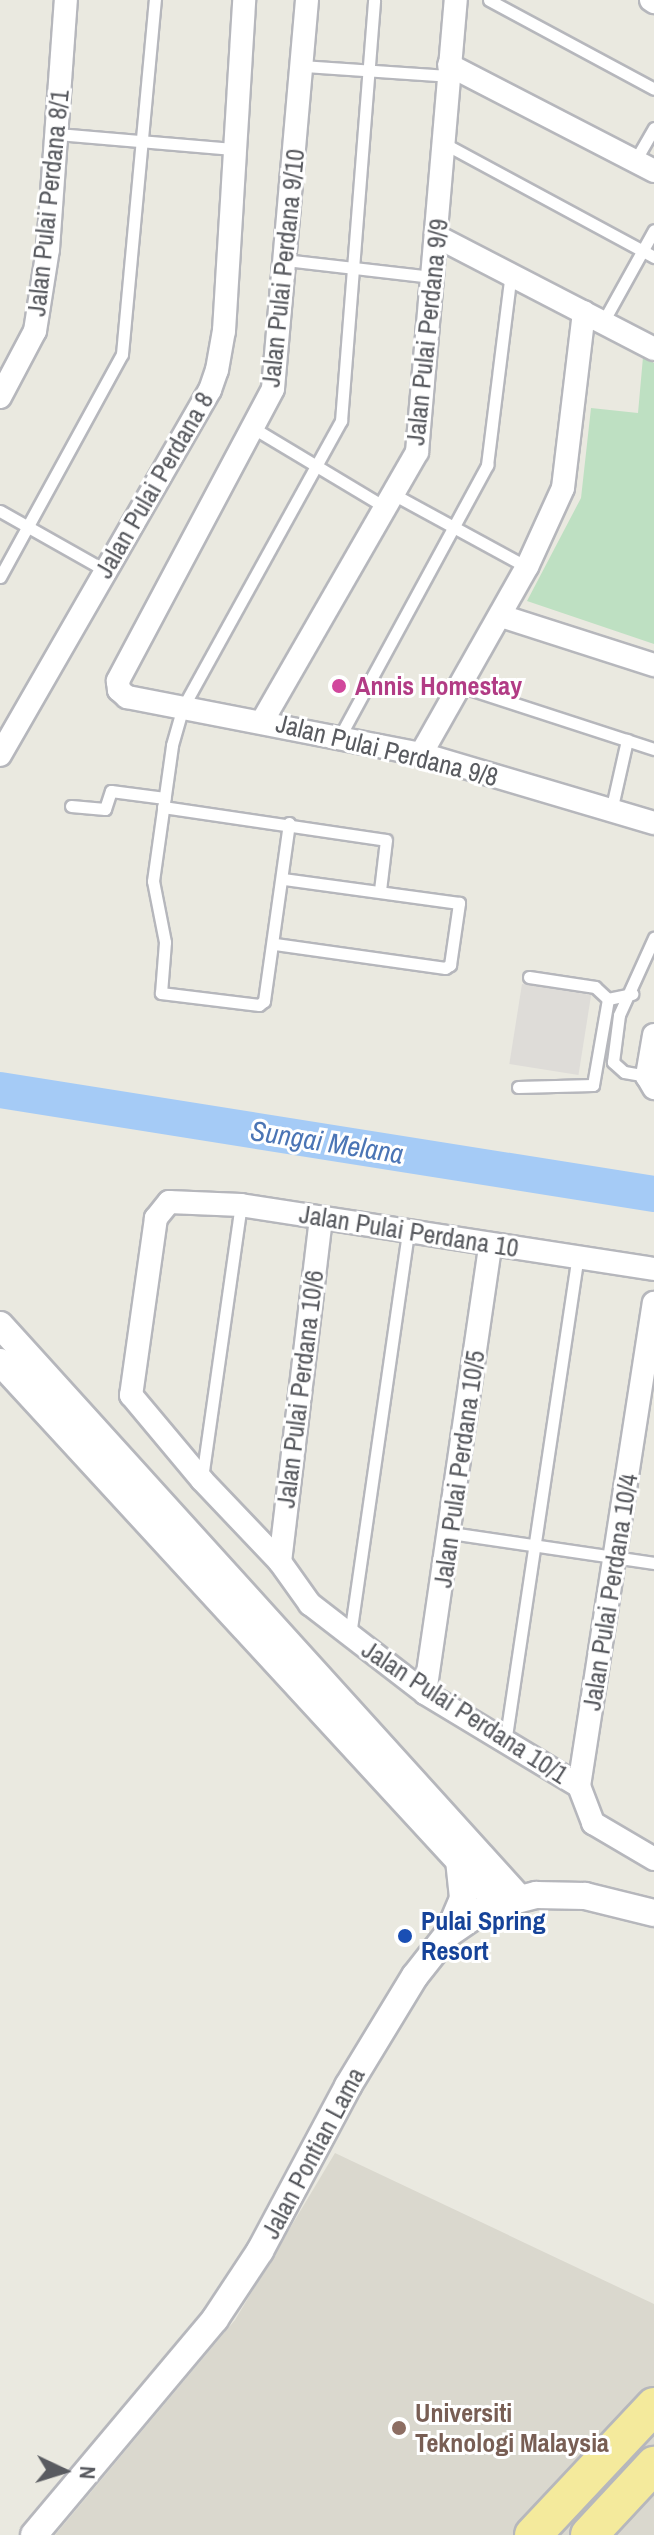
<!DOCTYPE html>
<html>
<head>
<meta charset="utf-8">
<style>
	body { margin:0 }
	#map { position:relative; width:654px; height:2535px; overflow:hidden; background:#eae9e0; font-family:"Archivo Narrow",sans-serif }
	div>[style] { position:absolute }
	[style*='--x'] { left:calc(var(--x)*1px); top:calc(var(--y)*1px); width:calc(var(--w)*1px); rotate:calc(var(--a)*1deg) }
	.industrial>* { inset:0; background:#dedcd8; transform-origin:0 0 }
	.education>* { inset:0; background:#dad8ce }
	.green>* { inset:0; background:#bee0c2 }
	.river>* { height:36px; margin:-18px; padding:0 18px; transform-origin:18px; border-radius:18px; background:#a5cbf6 }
	.roads { filter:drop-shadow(2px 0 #b6b7bc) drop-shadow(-2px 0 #b6b7bc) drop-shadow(0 2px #b6b7bc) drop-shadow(0 -2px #b6b7bc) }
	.service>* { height:11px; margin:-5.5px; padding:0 5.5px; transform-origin:5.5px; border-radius:5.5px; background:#fff }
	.minor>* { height:22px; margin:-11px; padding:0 11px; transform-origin:11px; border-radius:11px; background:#fff }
	.tertiary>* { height:26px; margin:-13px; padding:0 13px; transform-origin:13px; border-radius:13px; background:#fff }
	.trunk>* { height:36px; margin:-18px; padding:0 18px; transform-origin:18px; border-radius:18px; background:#f4ea9c }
	.dots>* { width:22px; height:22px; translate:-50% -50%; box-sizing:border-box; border:4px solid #fff; border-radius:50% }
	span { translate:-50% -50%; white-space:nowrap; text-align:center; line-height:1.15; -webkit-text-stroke:6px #fff; paint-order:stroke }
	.street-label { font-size:26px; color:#595b60 }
	.hotel-label { font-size:26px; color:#b23c85; font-weight:700 }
	.left { translate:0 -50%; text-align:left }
	.transit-label { font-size:26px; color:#164399; font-weight:700 }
	.education-label { font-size:26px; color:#785e54; font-weight:700 }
	.water-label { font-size:28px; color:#4b75b5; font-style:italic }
	.north { position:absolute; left:24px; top:2431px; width:80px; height:80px; -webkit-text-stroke:6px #fff; paint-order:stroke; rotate:94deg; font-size:22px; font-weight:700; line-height:32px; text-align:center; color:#595b60 }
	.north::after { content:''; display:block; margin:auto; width:28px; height:36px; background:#595b60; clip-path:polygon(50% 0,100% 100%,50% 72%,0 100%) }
</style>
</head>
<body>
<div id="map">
	<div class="industrial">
		<i style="left:522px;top:984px;width:70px;height:81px;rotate:9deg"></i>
	</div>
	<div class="education">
		<i style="clip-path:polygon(335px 2153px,654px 2304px,654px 2535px,55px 2535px,235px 2320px)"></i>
	</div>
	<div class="green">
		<i style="clip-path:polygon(643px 357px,654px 363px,654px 644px,527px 601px,581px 498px,591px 408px,638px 413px)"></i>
	</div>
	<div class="river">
		<i style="--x:0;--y:1090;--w:662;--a:9.04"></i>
	</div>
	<div class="roads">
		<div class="service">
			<i style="--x:489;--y:0;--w:187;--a:28.3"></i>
			<i style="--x:303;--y:66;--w:147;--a:3.9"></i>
			<i style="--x:57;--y:134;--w:177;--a:4.9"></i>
			<i style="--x:445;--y:144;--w:238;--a:28.4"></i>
			<i style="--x:635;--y:161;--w:38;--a:-60"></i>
			<i style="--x:285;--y:260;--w:149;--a:6.6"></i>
			<i style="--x:603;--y:322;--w:105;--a:-61"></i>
			<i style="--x:255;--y:429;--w:152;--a:31"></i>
			<i style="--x:393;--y:494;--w:153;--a:28.6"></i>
			<i style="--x:0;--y:511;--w:122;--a:29.5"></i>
			<i style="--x:0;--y:577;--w:254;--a:-61.3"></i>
			<i style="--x:122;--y:354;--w:356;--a:-84.7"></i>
			<i style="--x:460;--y:686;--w:204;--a:18"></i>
			<i style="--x:339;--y:738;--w:311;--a:-61.5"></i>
			<i style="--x:487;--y:465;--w:195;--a:-82.9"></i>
			<i style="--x:71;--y:806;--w:34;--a:5"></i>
			<i style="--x:105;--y:809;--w:19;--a:-72"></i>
			<i style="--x:111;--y:791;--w:54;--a:7.4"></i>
			<i style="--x:163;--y:807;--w:225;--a:8.4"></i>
			<i style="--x:386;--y:840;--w:50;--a:96.8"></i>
			<i style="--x:611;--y:811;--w:73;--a:-77.3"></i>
			<i style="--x:289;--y:823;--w:180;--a:98"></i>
			<i style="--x:264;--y:1001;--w:6;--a:141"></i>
			<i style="--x:259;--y:1005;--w:99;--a:-173"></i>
			<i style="--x:161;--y:993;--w:51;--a:-85.5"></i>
			<i style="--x:165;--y:942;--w:62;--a:-101.1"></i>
			<i style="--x:153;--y:881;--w:137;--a:-82"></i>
			<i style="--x:172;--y:745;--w:40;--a:-74"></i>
			<i style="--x:183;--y:707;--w:327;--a:-61.1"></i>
			<i style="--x:341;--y:421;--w:422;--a:-85.5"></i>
			<i style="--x:275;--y:944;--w:172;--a:8"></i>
			<i style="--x:445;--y:968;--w:6;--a:-31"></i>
			<i style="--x:450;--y:965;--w:63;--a:-81.7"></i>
			<i style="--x:459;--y:903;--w:178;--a:-172.2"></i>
			<i style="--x:529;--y:977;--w:67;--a:8.6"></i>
			<i style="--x:595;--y:987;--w:18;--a:43"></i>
			<i style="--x:647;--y:1076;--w:23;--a:-170"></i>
			<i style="--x:624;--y:1072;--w:15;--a:-138"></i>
			<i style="--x:613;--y:1062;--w:47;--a:-82.7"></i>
			<i style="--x:619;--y:1015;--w:85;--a:-65.6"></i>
			<i style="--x:518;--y:1087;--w:75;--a:-1.5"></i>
			<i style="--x:593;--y:1085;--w:87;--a:-80.1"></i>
			<i style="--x:608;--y:999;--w:25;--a:-12"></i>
			<i style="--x:202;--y:1478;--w:276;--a:-81.9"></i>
			<i style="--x:451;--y:1533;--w:205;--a:8.4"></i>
			<i style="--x:350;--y:1635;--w:408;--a:-81.8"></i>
			<i style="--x:505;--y:1743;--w:492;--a:-81.5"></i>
		</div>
		<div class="minor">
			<i style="--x:307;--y:0;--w:390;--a:95"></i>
			<i style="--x:273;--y:389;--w:331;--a:118"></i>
			<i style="--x:118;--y:681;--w:9;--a:84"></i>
			<i style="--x:119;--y:690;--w:11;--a:41"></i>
			<i style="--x:127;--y:697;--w:299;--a:11"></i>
			<i style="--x:421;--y:754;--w:243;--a:16.5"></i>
			<i style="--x:651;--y:0;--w:4;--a:34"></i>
			<i style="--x:449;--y:65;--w:231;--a:27.3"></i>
			<i style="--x:438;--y:237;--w:243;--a:27.4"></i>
			<i style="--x:0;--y:397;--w:75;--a:-62.1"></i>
			<i style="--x:35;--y:331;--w:83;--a:-81"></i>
			<i style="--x:48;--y:249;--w:250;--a:-85.9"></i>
			<i style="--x:501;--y:616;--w:161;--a:17.8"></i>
			<i style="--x:263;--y:720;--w:309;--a:-60.1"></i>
			<i style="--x:417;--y:452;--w:454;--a:-85.1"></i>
			<i style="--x:421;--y:754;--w:215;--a:-60.5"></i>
			<i style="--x:527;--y:567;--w:87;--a:-65.5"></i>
			<i style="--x:563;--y:488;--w:177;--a:-83.2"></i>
			<i style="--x:0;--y:755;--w:421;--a:-60.1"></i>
			<i style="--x:210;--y:390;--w:21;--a:-71"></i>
			<i style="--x:217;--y:370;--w:40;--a:-80"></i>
			<i style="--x:224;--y:331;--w:332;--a:-86.5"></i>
			<i style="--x:654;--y:1035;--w:42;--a:99.7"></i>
			<i style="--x:647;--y:1076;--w:14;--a:60"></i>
			<i style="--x:654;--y:1269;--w:418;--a:-171.2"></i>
			<i style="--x:241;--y:1205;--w:72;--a:-177.6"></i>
			<i style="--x:169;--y:1202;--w:21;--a:129"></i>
			<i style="--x:156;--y:1218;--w:179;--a:98"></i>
			<i style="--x:131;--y:1395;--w:111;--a:50.1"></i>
			<i style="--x:202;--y:1480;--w:113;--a:46.4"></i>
			<i style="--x:280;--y:1562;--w:52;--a:54.5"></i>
			<i style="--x:310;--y:1604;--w:145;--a:37.7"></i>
			<i style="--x:425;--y:1693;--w:180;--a:31.1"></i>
			<i style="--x:579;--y:1786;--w:40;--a:69"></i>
			<i style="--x:593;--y:1823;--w:71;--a:30.5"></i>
			<i style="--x:280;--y:1562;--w:347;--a:-83.2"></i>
			<i style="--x:425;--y:1693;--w:453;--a:-81.7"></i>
			<i style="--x:579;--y:1786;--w:489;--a:-81.2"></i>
		</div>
		<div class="tertiary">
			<i style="--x:0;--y:1325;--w:773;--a:47.83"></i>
			<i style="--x:0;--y:1362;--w:735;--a:47.37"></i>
			<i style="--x:448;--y:1934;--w:39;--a:-67"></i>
			<i style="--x:463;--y:1898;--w:36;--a:-96"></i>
			<i style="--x:34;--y:2535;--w:282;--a:-50"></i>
			<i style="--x:215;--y:2319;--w:82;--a:-56.5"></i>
			<i style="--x:260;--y:2251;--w:187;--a:-61.9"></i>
			<i style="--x:348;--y:2086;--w:129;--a:-58.7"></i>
			<i style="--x:415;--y:1976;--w:53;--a:-51.8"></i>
			<i style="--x:448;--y:1934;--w:46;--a:-34.4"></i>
			<i style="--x:486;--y:1908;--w:52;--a:-14.6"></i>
			<i style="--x:536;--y:1895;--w:49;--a:1.2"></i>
			<i style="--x:585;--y:1896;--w:71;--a:13.8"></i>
		</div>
		<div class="trunk">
			<i style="--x:533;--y:2535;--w:177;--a:-46.8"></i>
			<i style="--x:589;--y:2535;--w:96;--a:-47.1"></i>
		</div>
	</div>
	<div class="dots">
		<i style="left:339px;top:686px;background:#d1479c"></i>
		<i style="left:405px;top:1936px;background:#1a4fb4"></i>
		<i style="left:399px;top:2428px;background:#8d6e63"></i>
	</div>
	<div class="street-label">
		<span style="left:48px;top:203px;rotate:-84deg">Jalan Pulai Perdana 8/1</span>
		<span style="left:283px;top:268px;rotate:-84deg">Jalan Pulai Perdana 9/10</span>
		<span style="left:427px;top:332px;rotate:-84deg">Jalan Pulai Perdana 9/9</span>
		<span style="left:154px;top:485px;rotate:-60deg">Jalan Pulai Perdana 8</span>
		<span style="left:387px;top:750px;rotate:14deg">Jalan Pulai Perdana 9/8</span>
		<span style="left:409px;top:1231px;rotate:9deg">Jalan Pulai Perdana 10</span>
		<span style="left:300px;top:1389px;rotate:-83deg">Jalan Pulai Perdana 10/6</span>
		<span style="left:459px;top:1469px;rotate:-82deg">Jalan Pulai Perdana 10/5</span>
		<span style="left:610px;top:1592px;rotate:-81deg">Jalan Pulai Perdana 10/4</span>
		<span style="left:465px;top:1712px;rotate:33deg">Jalan Pulai Perdana 10/1</span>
		<span style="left:313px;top:2153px;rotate:-62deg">Jalan Pontian Lama</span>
	</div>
	<div class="hotel-label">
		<span class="left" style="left:355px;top:686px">Annis Homestay</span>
	</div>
	<div class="transit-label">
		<span class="left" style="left:421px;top:1936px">Pulai Spring<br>Resort</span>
	</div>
	<div class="education-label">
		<span class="left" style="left:415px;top:2428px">Universiti<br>Teknologi Malaysia</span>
	</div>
	<div class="water-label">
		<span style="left:327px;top:1142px;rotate:9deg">Sungai Melana</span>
	</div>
	<div class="north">N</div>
</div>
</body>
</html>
